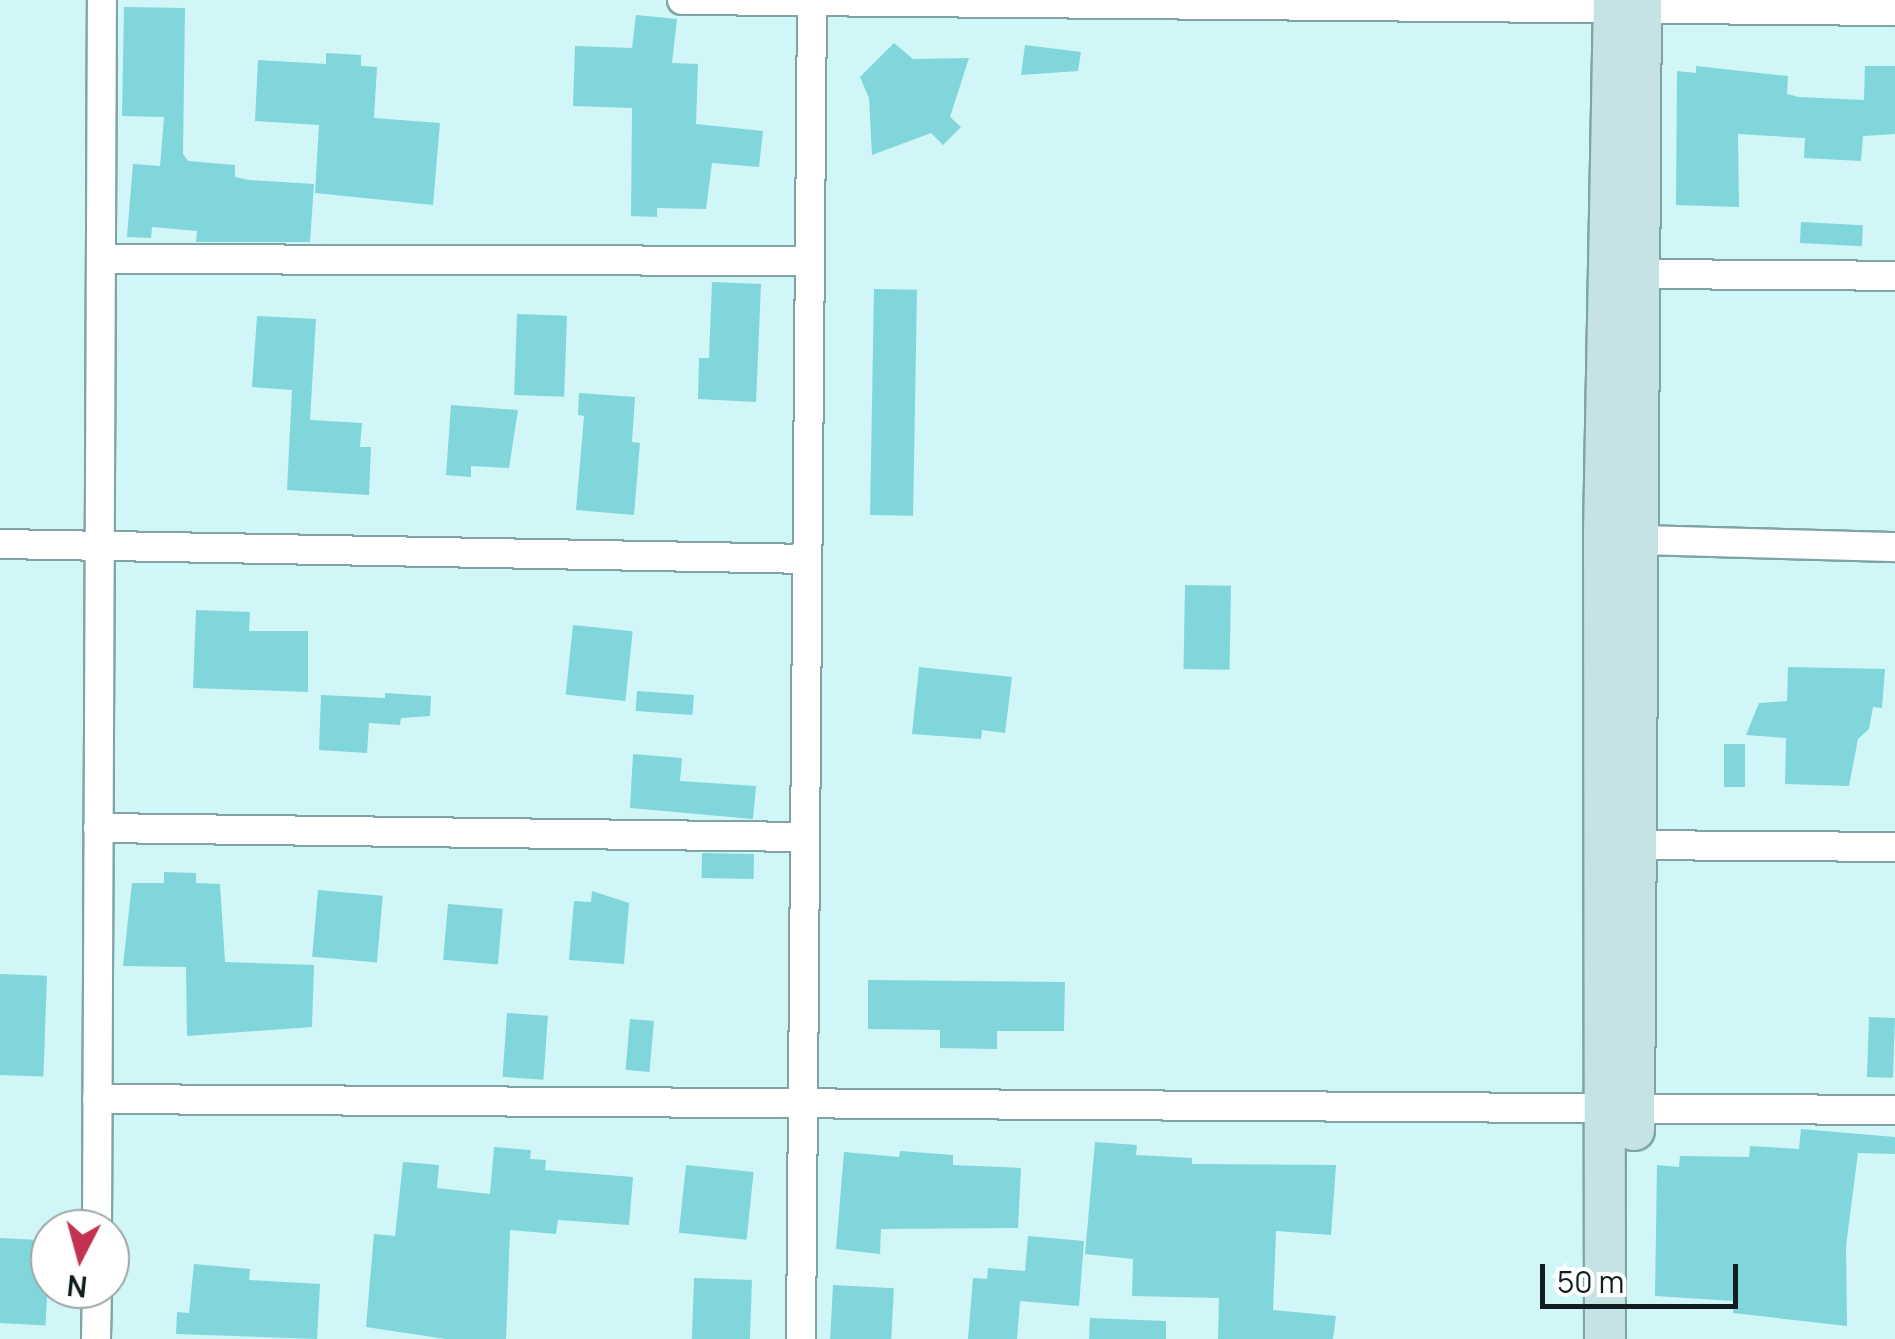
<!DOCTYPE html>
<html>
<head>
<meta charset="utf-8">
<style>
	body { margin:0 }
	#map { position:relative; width:1895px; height:1339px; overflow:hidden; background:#d0f6f8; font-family:Manrope,sans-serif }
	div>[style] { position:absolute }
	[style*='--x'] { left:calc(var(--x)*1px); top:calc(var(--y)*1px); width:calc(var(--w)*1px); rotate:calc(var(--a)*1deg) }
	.building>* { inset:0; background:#80d6db; transform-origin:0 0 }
	.roads { filter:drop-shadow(2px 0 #80a4a6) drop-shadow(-2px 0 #80a4a6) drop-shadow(0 2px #80a4a6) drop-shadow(0 -2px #80a4a6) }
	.minor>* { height:28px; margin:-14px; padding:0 14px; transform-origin:14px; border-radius:14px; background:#fff }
	.secondary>* { height:40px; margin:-20px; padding:0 20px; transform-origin:20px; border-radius:20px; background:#c5e3e5 }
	span { translate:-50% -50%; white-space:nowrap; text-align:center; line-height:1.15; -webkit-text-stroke:10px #fff; paint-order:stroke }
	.north { position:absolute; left:30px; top:1209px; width:100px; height:100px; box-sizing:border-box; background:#fff; border:2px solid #9fa5a5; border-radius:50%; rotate:186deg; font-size:28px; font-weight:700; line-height:40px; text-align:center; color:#0f1d1e }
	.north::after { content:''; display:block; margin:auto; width:35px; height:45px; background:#c33351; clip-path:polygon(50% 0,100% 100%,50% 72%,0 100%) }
	.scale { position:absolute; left:1540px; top:1264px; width:198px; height:45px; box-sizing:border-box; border:5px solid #0f1d1e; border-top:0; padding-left:12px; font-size:30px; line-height:35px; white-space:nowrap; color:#0f1d1e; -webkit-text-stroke:8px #fff; paint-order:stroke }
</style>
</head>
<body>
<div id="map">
	<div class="building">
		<i style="clip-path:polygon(124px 7px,185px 8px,183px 154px,188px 161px,235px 165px,235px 177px,249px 180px,314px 184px,310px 242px,196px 242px,197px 231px,152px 227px,151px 238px,127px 237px,133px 164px,160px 166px,164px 117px,122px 116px)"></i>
		<i style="clip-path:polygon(636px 15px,677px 19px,672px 63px,698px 64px,696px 124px,763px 131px,759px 167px,712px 163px,706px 209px,657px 208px,657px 217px,631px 216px,632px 108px,573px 106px,575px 46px,632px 48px)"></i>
		<i style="clip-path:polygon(894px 43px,913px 59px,969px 58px,950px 117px,961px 127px,943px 145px,931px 133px,872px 155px,869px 98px,860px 77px)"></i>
		<i style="clip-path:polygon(1025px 45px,1081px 52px,1078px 71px,1021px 75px)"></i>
		<i style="clip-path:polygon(326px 53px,361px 55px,361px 66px,377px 67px,374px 118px,440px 123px,433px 205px,315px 193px,319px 125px,255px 121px,258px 60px,326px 64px)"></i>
		<i style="clip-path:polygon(1696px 66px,1788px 76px,1787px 94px,1799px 97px,1864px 100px,1865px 66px,1895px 66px,1895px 134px,1863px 136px,1861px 161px,1804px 158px,1805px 138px,1738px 134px,1739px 207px,1676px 205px,1677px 71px,1696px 73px)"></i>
		<i style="left:1801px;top:222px;width:62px;height:21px;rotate:3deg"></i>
		<i style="clip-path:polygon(712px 282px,761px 284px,756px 402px,698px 399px,699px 358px,709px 358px)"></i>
		<i style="left:874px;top:289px;width:43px;height:226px;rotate:1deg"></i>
		<i style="left:517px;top:314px;width:50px;height:81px;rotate:2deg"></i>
		<i style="clip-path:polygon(257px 316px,316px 319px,310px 420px,362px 423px,360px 447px,371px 447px,369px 495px,287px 490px,292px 390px,252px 387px)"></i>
		<i style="clip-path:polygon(579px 393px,635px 397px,632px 442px,640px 443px,634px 515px,576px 510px,584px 416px,578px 415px)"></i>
		<i style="clip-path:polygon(451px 405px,518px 410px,509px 468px,471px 466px,471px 477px,446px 475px)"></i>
		<i style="left:1185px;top:585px;width:46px;height:84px;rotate:1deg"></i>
		<i style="clip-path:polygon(196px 610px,250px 612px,249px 631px,308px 631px,308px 692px,193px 688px)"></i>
		<i style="left:573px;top:625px;width:60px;height:70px;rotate:6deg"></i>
		<i style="clip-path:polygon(919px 667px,1012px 677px,1005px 733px,982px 730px,981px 739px,912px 734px)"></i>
		<i style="clip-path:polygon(1788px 667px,1885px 669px,1882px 708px,1873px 707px,1869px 729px,1858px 739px,1849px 786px,1785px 784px,1786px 738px,1746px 735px,1759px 703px,1787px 701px)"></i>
		<i style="left:637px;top:691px;width:57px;height:20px;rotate:4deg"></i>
		<i style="clip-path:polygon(385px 693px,431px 696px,430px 716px,401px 718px,400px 725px,369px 723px,367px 753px,319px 750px,321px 695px,385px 698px)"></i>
		<i style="left:1724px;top:744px;width:21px;height:43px"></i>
		<i style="clip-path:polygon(633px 754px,682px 758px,680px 781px,756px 786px,753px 819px,630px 808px)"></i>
		<i style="left:702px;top:853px;width:52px;height:25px;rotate:1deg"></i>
		<i style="clip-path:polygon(164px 872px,196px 873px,196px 883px,220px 884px,225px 962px,314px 965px,312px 1027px,187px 1036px,186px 967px,123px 966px,132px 883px,164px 883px)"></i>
		<i style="left:318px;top:890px;width:65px;height:67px;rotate:5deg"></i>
		<i style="clip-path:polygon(592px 891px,629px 903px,624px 964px,569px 960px,574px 901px,591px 902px)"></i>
		<i style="left:448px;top:904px;width:55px;height:56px;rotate:5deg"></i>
		<i style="left:0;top:974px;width:47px;height:101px;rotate:2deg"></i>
		<i style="clip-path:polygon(868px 980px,1065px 982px,1064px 1031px,997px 1031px,997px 1049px,940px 1048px,940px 1030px,868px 1029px)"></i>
		<i style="left:507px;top:1013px;width:41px;height:64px;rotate:4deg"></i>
		<i style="left:1869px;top:1017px;width:26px;height:60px;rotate:2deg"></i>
		<i style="left:630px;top:1019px;width:24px;height:51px;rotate:5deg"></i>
		<i style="clip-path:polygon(1801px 1129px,1895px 1137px,1895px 1154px,1858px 1153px,1846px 1246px,1847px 1326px,1733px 1313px,1734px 1301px,1655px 1296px,1657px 1165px,1679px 1167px,1680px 1156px,1749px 1157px,1750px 1146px,1799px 1149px)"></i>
		<i style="clip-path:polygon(1095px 1142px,1137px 1145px,1136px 1155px,1192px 1158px,1192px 1164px,1336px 1165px,1331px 1235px,1276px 1231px,1273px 1310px,1336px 1316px,1333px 1339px,1218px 1339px,1219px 1298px,1132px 1296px,1133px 1259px,1085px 1254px)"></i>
		<i style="clip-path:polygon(494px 1147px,531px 1150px,530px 1159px,546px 1160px,545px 1170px,633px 1177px,629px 1225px,558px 1220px,556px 1234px,510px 1230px,506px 1339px,446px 1339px,366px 1327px,374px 1234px,395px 1236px,403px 1162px,439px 1165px,437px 1188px,490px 1194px)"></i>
		<i style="clip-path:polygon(900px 1151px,953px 1155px,953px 1165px,1021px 1168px,1018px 1228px,881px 1229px,880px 1254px,836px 1249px,844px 1152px,899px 1157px)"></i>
		<i style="left:686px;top:1165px;width:68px;height:68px;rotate:6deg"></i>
		<i style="clip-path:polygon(1028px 1236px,1084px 1241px,1079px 1306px,1020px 1301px,1017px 1339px,968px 1339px,973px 1278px,987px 1279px,988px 1268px,1025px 1271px)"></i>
		<i style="left:0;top:1238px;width:50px;height:85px;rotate:3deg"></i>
		<i style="clip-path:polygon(194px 1264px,250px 1269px,249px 1280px,320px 1284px,317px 1339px,176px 1334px,177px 1312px,189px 1313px)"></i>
		<i style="left:694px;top:1278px;width:58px;height:61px;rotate:2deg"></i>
		<i style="left:833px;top:1285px;width:61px;height:54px;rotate:3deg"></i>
		<i style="clip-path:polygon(1090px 1318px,1166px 1321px,1166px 1339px,1089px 1339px)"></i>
	</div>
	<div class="roads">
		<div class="minor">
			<i style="--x:682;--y:0;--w:1213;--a:0.52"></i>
			<i style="--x:101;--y:259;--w:709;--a:0.16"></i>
			<i style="--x:1639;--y:274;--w:256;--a:0.4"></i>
			<i style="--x:1637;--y:540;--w:258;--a:1.6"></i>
			<i style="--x:0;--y:544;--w:807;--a:1.06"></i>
			<i style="--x:98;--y:828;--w:707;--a:0.73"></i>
			<i style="--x:1622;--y:845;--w:273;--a:0.4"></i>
			<i style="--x:97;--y:1099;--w:1798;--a:0.35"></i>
			<i style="--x:97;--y:1229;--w:1229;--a:-89.77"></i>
			<i style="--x:96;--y:1339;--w:50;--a:-88.9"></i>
			<i style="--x:801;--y:1339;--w:1339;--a:-89.53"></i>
		</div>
		<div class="secondary">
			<i style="--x:1634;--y:1130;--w:1130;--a:-89.65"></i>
			<i style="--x:1605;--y:1339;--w:805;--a:-90.07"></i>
			<i style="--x:1604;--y:534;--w:534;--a:-88.93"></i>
		</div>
	</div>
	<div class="north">N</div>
	<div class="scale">50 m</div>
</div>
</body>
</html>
